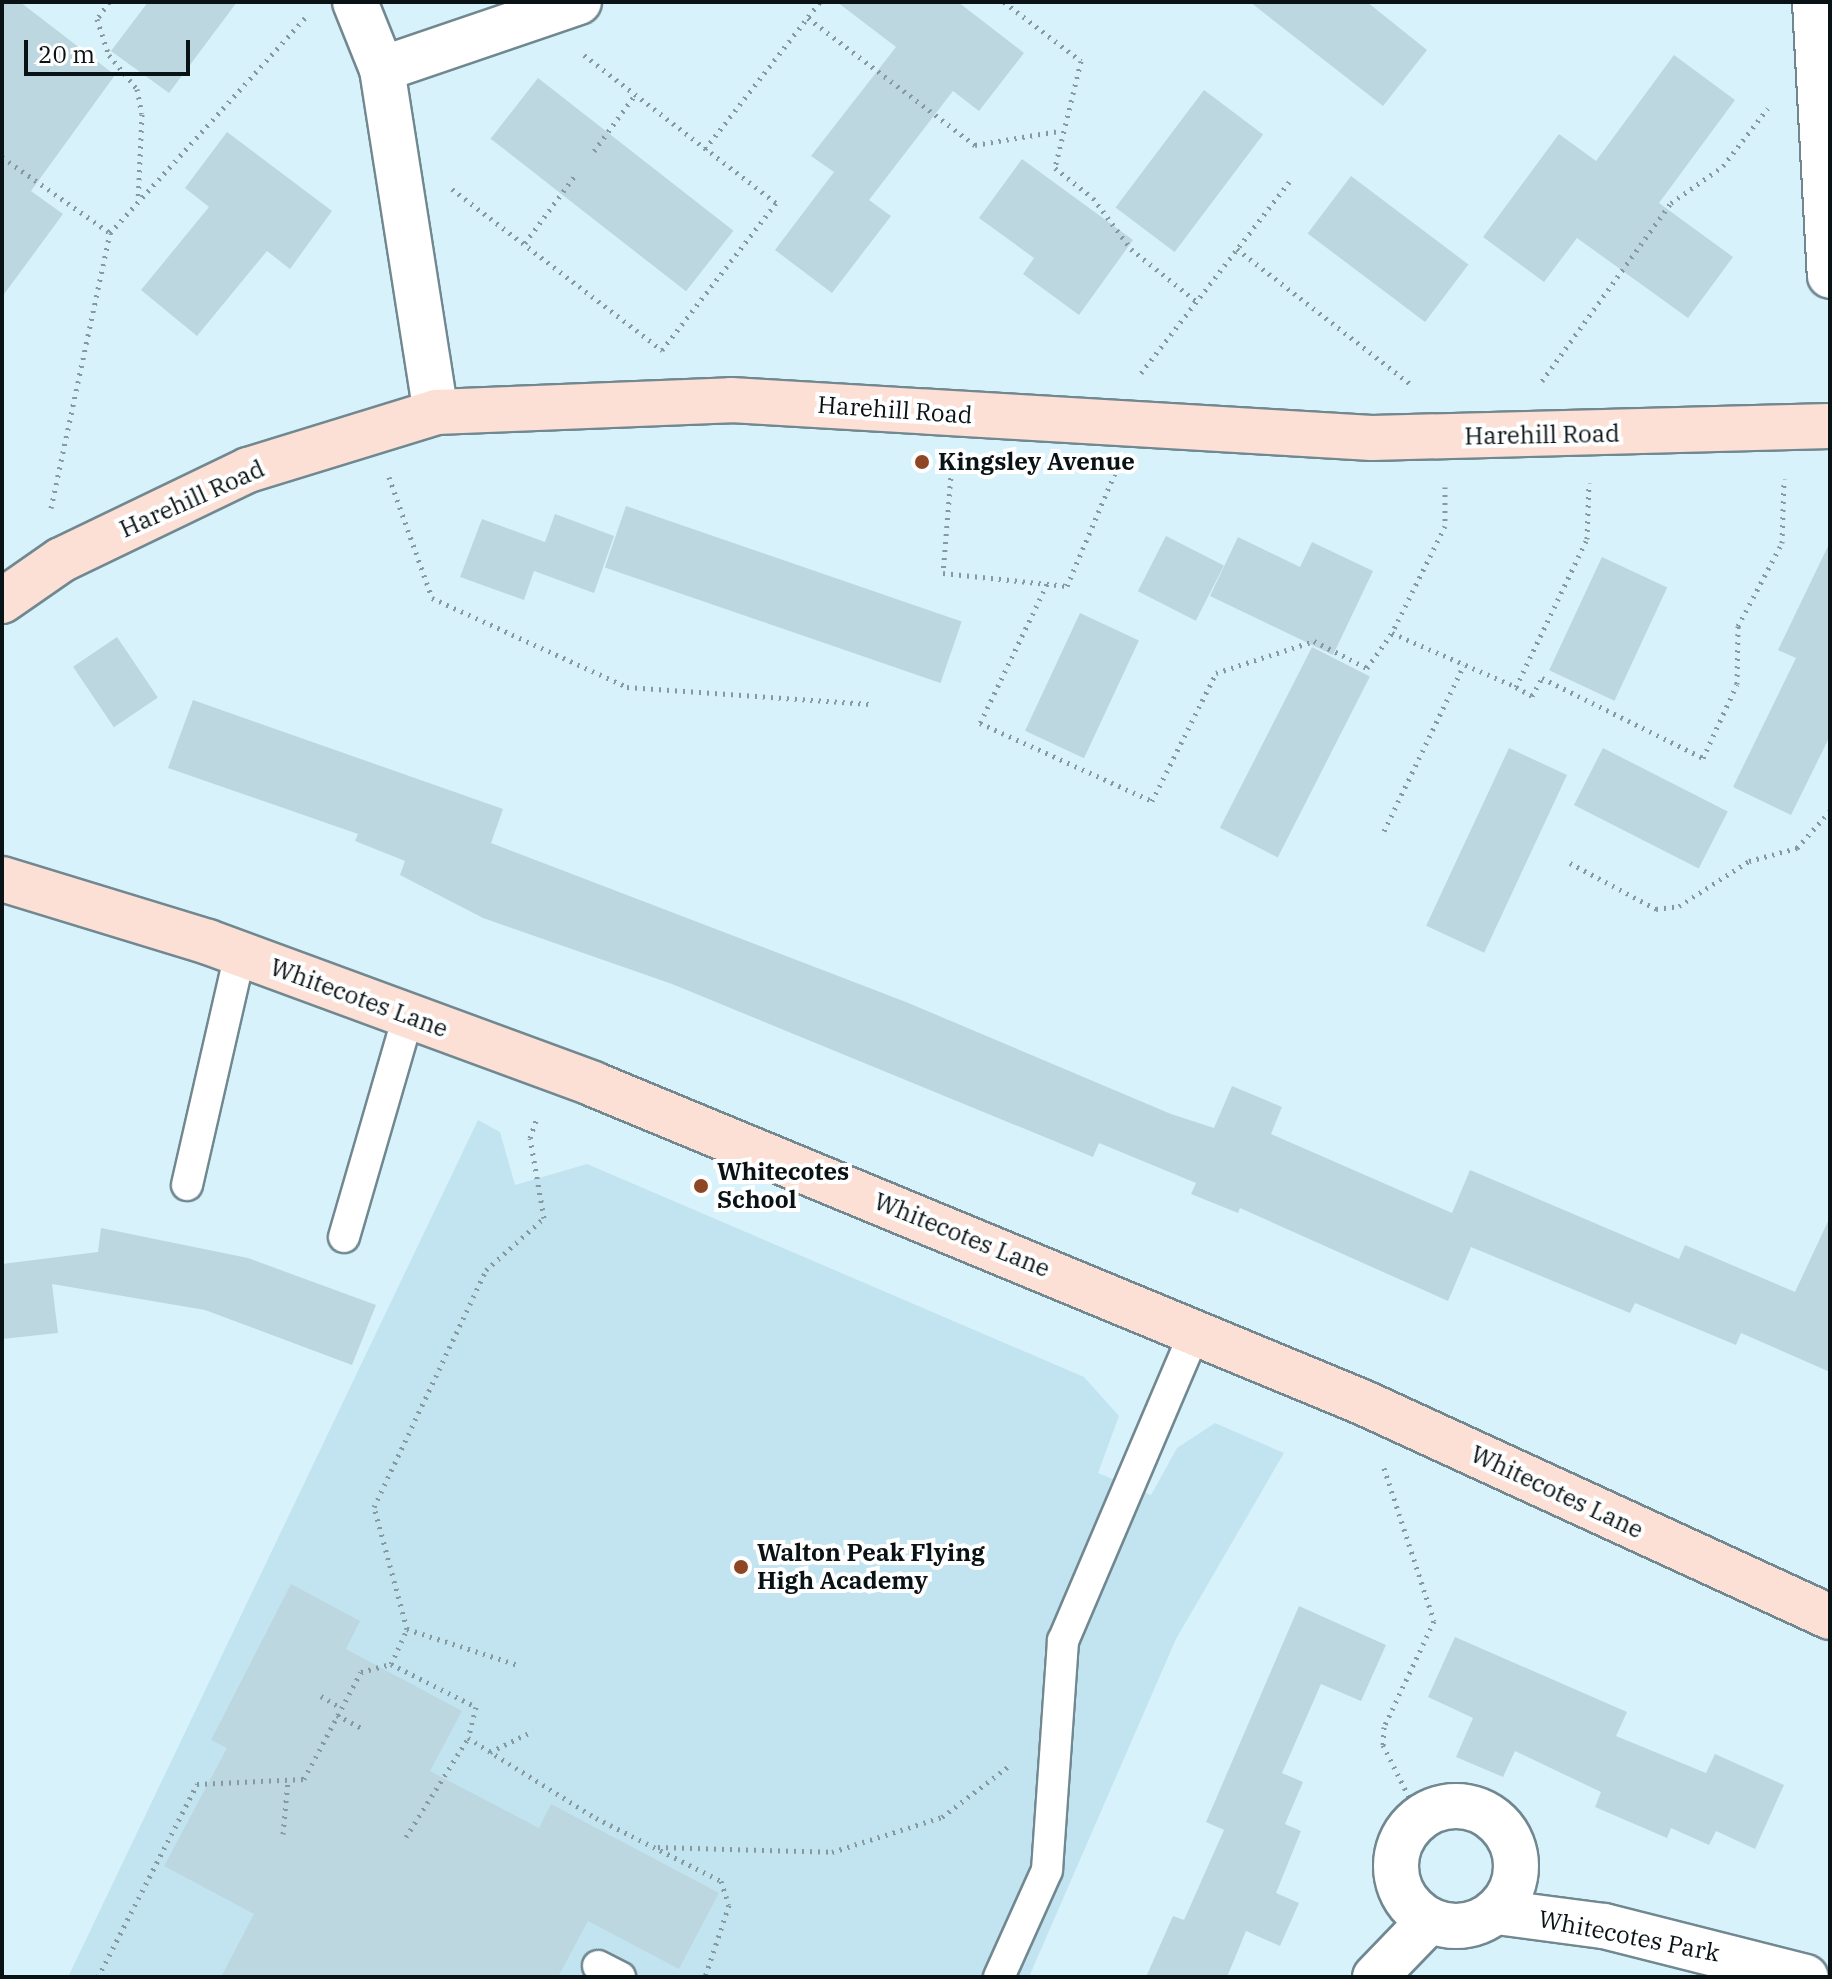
<!DOCTYPE html>
<html>
<head>
<meta charset="utf-8">
<style>
	body { margin:0 }
	#map { position:relative; width:1832px; height:1979px; overflow:hidden; background:#d8f2fb; font-family:"IBM Plex Serif",serif }
	div>[style] { position:absolute }
	[style*='--x'] { left:calc(var(--x)*1px); top:calc(var(--y)*1px); width:calc(var(--w)*1px); rotate:calc(var(--a)*1deg) }
	.built>* { inset:0; background:#c2e4f0 }
	.building>* { inset:0; background:#bdd7e0; transform-origin:0 0 }
	.path>* { height:5px; margin-top:-2.5px; transform-origin:0; background:repeating-linear-gradient(90deg,#85999f 0 2px,transparent 0 8px) }
	.roads { filter:drop-shadow(2px 0 #718890) drop-shadow(-2px 0 #718890) drop-shadow(0 2px #718890) drop-shadow(0 -2px #718890) }
	.lane>* { height:30px; margin:-15px; padding:0 15px; transform-origin:15px; border-radius:15px; background:#fff }
	.street>* { height:44px; margin:-22px; padding:0 22px; transform-origin:22px; border-radius:22px; background:#fff }
	.street>.ring { margin:-22px; padding:0; box-sizing:content-box; background:none; border:44px solid #fff; border-radius:50% }
	.secondary>* { height:44px; margin:-22px; padding:0 22px; transform-origin:22px; border-radius:22px; background:#fce0d5 }
	.dots>* { width:22px; height:22px; translate:-50% -50%; box-sizing:border-box; border:4px solid #fff; border-radius:50% }
	span { translate:-50% -50%; white-space:nowrap; text-align:center; line-height:1.15; -webkit-text-stroke:8px #fff; paint-order:stroke }
	.street-label { font-size:24px; color:#091215 }
	.poi-label { font-size:24px; color:#091215; font-weight:700 }
	.left { translate:0 -50%; text-align:left }
	.frame { position:absolute; inset:0; border:4px solid #091215; pointer-events:none }
	.scale { position:absolute; left:24px; top:40px; width:166px; height:36px; box-sizing:border-box; border:4px solid #091215; border-top:0; padding-left:10px; font-size:24px; line-height:28px; white-space:nowrap; color:#091215; -webkit-text-stroke:6px #fff; paint-order:stroke }
</style>
</head>
<body>
<div id="map">
	<div class="built">
		<i style="clip-path:polygon(478px 1120px,500px 1132px,515px 1185px,587px 1164px,1084px 1377px,1119px 1416px,1098px 1473px,1151px 1495px,1177px 1448px,1215px 1423px,1284px 1453px,1176px 1639px,1029px 1977px,68px 1977px)"></i>
	</div>
	<div class="building">
		<i style="clip-path:polygon(2px 2px,20px 2px,115px 75px,31px 191px,63px 214px,2px 297px)"></i>
		<i style="clip-path:polygon(148px 2px,237px 2px,169px 93px,111px 51px)"></i>
		<i style="clip-path:polygon(837px 2px,958px 2px,1024px 53px,979px 111px,953px 91px,869px 200px,891px 216px,832px 293px,775px 250px,834px 172px,811px 156px,896px 47px)"></i>
		<i style="clip-path:polygon(1250px 2px,1367px 2px,1427px 50px,1383px 106px)"></i>
		<i style="clip-path:polygon(1674px 55px,1735px 100px,1659px 203px,1733px 257px,1688px 318px,1577px 238px,1544px 282px,1483px 237px,1559px 134px,1596px 161px)"></i>
		<i style="left:538px;top:78px;width:248px;height:77px;rotate:38deg"></i>
		<i style="left:1204px;top:90px;width:74px;height:147px;rotate:37deg"></i>
		<i style="clip-path:polygon(227px 132px,332px 211px,290px 269px,267px 251px,197px 336px,141px 290px,209px 207px,185px 188px)"></i>
		<i style="clip-path:polygon(1022px 159px,1133px 240px,1079px 315px,1023px 274px,1034px 258px,979px 218px)"></i>
		<i style="left:1351px;top:176px;width:147px;height:72px;rotate:37deg"></i>
		<i style="left:626px;top:506px;width:355px;height:65px;rotate:19deg"></i>
		<i style="clip-path:polygon(555px 514px,614px 536px,594px 593px,534px 571px,524px 600px,460px 577px,482px 519px,545px 542px)"></i>
		<i style="left:1166px;top:536px;width:65px;height:62px;rotate:27deg"></i>
		<i style="clip-path:polygon(1238px 537px,1300px 567px,1312px 542px,1373px 571px,1333px 655px,1210px 596px)"></i>
		<i style="clip-path:polygon(1830px 542px,1830px 736px,1791px 815px,1733px 787px,1796px 658px,1778px 650px)"></i>
		<i style="left:1602px;top:557px;width:72px;height:125px;rotate:25deg"></i>
		<i style="left:1080px;top:613px;width:65px;height:130px;rotate:25deg"></i>
		<i style="left:117px;top:637px;width:73px;height:53px;rotate:56deg"></i>
		<i style="left:1312px;top:647px;width:65px;height:203px;rotate:27deg"></i>
		<i style="clip-path:polygon(193px 700px,503px 809px,491px 843px,906px 1002px,1171px 1114px,1214px 1128px,1232px 1086px,1282px 1107px,1271px 1134px,1452px 1213px,1470px 1170px,1679px 1259px,1685px 1245px,1795px 1292px,1830px 1217px,1830px 1372px,1741px 1333px,1736px 1345px,1635px 1303px,1630px 1313px,1471px 1247px,1448px 1301px,1240px 1208px,1238px 1213px,1191px 1194px,1196px 1183px,1099px 1143px,1093px 1157px,672px 984px,483px 918px,400px 875px,405px 861px,355px 841px,358px 834px,168px 768px)"></i>
		<i style="left:1509px;top:748px;width:64px;height:196px;rotate:25deg"></i>
		<i style="left:1603px;top:748px;width:140px;height:64px;rotate:27deg"></i>
		<i style="clip-path:polygon(101px 1228px,248px 1258px,376px 1305px,352px 1365px,205px 1310px,52px 1284px,58px 1333px,2px 1339px,2px 1264px,98px 1252px)"></i>
		<i style="clip-path:polygon(291px 1584px,360px 1621px,346px 1649px,462px 1711px,430px 1771px,539px 1828px,551px 1804px,719px 1893px,679px 1969px,588px 1921px,558px 1977px,221px 1977px,254px 1914px,164px 1866px,227px 1748px,211px 1740px)"></i>
		<i style="clip-path:polygon(1299px 1606px,1386px 1645px,1361px 1701px,1321px 1684px,1282px 1773px,1303px 1782px,1285px 1824px,1301px 1831px,1276px 1893px,1299px 1903px,1280px 1946px,1246px 1931px,1227px 1977px,1146px 1977px,1173px 1916px,1184px 1920px,1224px 1830px,1206px 1822px)"></i>
		<i style="clip-path:polygon(1455px 1637px,1627px 1712px,1616px 1736px,1706px 1773px,1715px 1754px,1784px 1785px,1755px 1849px,1716px 1831px,1709px 1845px,1671px 1828px,1667px 1838px,1595px 1807px,1601px 1792px,1515px 1751px,1503px 1777px,1456px 1757px,1473px 1718px,1428px 1697px)"></i>
	</div>
	<div class="path">
		<i style="--x:109;--y:2;--w:21;--a:125"></i>
		<i style="--x:97;--y:19;--w:38;--a:72"></i>
		<i style="--x:109;--y:55;--w:44;--a:50.5"></i>
		<i style="--x:137;--y:89;--w:25;--a:79"></i>
		<i style="--x:142;--y:114;--w:87;--a:92.6"></i>
		<i style="--x:1004;--y:2;--w:97;--a:37.5"></i>
		<i style="--x:1081;--y:61;--w:110;--a:103.7"></i>
		<i style="--x:1055;--y:168;--w:48;--a:38.3"></i>
		<i style="--x:1093;--y:198;--w:64;--a:53.3"></i>
		<i style="--x:1131;--y:249;--w:83;--a:38.7"></i>
		<i style="--x:808;--y:18;--w:210;--a:37.3"></i>
		<i style="--x:975;--y:145;--w:85;--a:-9.5"></i>
		<i style="--x:584;--y:55;--w:242;--a:37.6"></i>
		<i style="--x:776;--y:203;--w:186;--a:127.8"></i>
		<i style="--x:705;--y:149;--w:187;--a:-52"></i>
		<i style="--x:594;--y:151;--w:69;--a:-53.8"></i>
		<i style="--x:2;--y:157;--w:132;--a:35.1"></i>
		<i style="--x:452;--y:189;--w:265;--a:37.5"></i>
		<i style="--x:525;--y:243;--w:86;--a:-53.5"></i>
		<i style="--x:1237;--y:249;--w:223;--a:37.9"></i>
		<i style="--x:1141;--y:373;--w:242;--a:-52.2"></i>
		<i style="--x:1542;--y:381;--w:220;--a:-54.1"></i>
		<i style="--x:1671;--y:203;--w:64;--a:-35.4"></i>
		<i style="--x:1723;--y:166;--w:73;--a:-52.2"></i>
		<i style="--x:952;--y:462;--w:111;--a:94.6"></i>
		<i style="--x:943;--y:573;--w:125;--a:6"></i>
		<i style="--x:1067;--y:586;--w:123;--a:-67"></i>
		<i style="--x:389;--y:477;--w:128;--a:70.4"></i>
		<i style="--x:432;--y:598;--w:214;--a:24.5"></i>
		<i style="--x:627;--y:687;--w:247;--a:4"></i>
		<i style="--x:1445;--y:487;--w:39;--a:90"></i>
		<i style="--x:1445;--y:526;--w:119;--a:116.4"></i>
		<i style="--x:1392;--y:633;--w:135;--a:23.5"></i>
		<i style="--x:1516;--y:687;--w:164;--a:-64.4"></i>
		<i style="--x:1587;--y:539;--w:56;--a:-88"></i>
		<i style="--x:51;--y:508;--w:281;--a:-77.9"></i>
		<i style="--x:110;--y:233;--w:292;--a:-47.8"></i>
		<i style="--x:1047;--y:584;--w:154;--a:115.7"></i>
		<i style="--x:980;--y:723;--w:189;--a:24.4"></i>
		<i style="--x:1152;--y:801;--w:143;--a:-63.4"></i>
		<i style="--x:1216;--y:673;--w:103;--a:-18.1"></i>
		<i style="--x:1314;--y:641;--w:59;--a:27"></i>
		<i style="--x:1367;--y:668;--w:43;--a:-54.5"></i>
		<i style="--x:1516;--y:687;--w:18;--a:29"></i>
		<i style="--x:1532;--y:696;--w:21;--a:-61"></i>
		<i style="--x:1542;--y:678;--w:180;--a:26.4"></i>
		<i style="--x:1703;--y:758;--w:81;--a:-65.3"></i>
		<i style="--x:1737;--y:684;--w:58;--a:-89"></i>
		<i style="--x:1738;--y:626;--w:94;--a:-62.1"></i>
		<i style="--x:1782;--y:543;--w:64;--a:-88.2"></i>
		<i style="--x:1384;--y:831;--w:184;--a:-64.3"></i>
		<i style="--x:1570;--y:863;--w:98;--a:28.1"></i>
		<i style="--x:1656;--y:909;--w:23;--a:-7"></i>
		<i style="--x:1679;--y:906;--w:83;--a:-32.7"></i>
		<i style="--x:1749;--y:861;--w:50;--a:-15.2"></i>
		<i style="--x:1797;--y:848;--w:50;--a:-48.3"></i>
		<i style="--x:1384;--y:1468;--w:161;--a:71.9"></i>
		<i style="--x:1434;--y:1621;--w:117;--a:115.3"></i>
		<i style="--x:1384;--y:1727;--w:18;--a:93"></i>
		<i style="--x:1383;--y:1745;--w:80;--a:63.4"></i>
		<i style="--x:407;--y:1629;--w:117;--a:18"></i>
		<i style="--x:391;--y:1664;--w:38;--a:-65"></i>
		<i style="--x:407;--y:1629;--w:126;--a:-105.1"></i>
		<i style="--x:374;--y:1507;--w:262;--a:-64.7"></i>
		<i style="--x:486;--y:1270;--w:78;--a:-41.9"></i>
		<i style="--x:544;--y:1218;--w:81;--a:-99.9"></i>
		<i style="--x:530;--y:1138;--w:21;--a:-71"></i>
		<i style="--x:321;--y:1696;--w:23;--a:31"></i>
		<i style="--x:337;--y:1715;--w:30;--a:28"></i>
		<i style="--x:490;--y:1752;--w:48;--a:-26"></i>
		<i style="--x:283;--y:1834;--w:54;--a:-84.7"></i>
		<i style="--x:406;--y:1837;--w:117;--a:-57.9"></i>
		<i style="--x:658;--y:1847;--w:174;--a:1.6"></i>
		<i style="--x:832;--y:1852;--w:115;--a:-17.7"></i>
		<i style="--x:942;--y:1817;--w:84;--a:-37.3"></i>
		<i style="--x:98;--y:1977;--w:217;--a:-62.8"></i>
		<i style="--x:197;--y:1784;--w:107;--a:-2.7"></i>
		<i style="--x:304;--y:1779;--w:121;--a:-62"></i>
		<i style="--x:361;--y:1672;--w:31;--a:-15"></i>
		<i style="--x:391;--y:1664;--w:95;--a:26.8"></i>
		<i style="--x:476;--y:1707;--w:32;--a:104"></i>
		<i style="--x:468;--y:1738;--w:151;--a:32"></i>
		<i style="--x:596;--y:1818;--w:140;--a:26.7"></i>
		<i style="--x:721;--y:1881;--w:25;--a:72"></i>
		<i style="--x:729;--y:1905;--w:76;--a:108.4"></i>
	</div>
	<div class="roads">
		<div class="lane">
			<i style="--x:187;--y:1185;--w:237;--a:-77.1"></i>
			<i style="--x:344;--y:1237;--w:230;--a:-73.8"></i>
			<i style="--x:598;--y:1966;--w:25;--a:27"></i>
			<i style="--x:999;--y:1977;--w:117;--a:-65.8"></i>
			<i style="--x:1047;--y:1870;--w:230;--a:-86"></i>
			<i style="--x:1063;--y:1641;--w:336;--a:-66.9"></i>
		</div>
		<div class="street">
			<i style="--x:355;--y:2;--w:72;--a:68.1"></i>
			<i style="--x:382;--y:69;--w:347;--a:81.1"></i>
			<i style="--x:1815;--y:2;--w:274;--a:86.9"></i>
			<i style="--x:382;--y:69;--w:208;--a:-18.8"></i>
			<i class="ring" style="left:1396px;top:1806px;width:76px;height:76px"></i>
			<i style="--x:1497;--y:1912;--w:108;--a:7.5"></i>
			<i style="--x:1604;--y:1926;--w:208;--a:14.2"></i>
			<i style="--x:1375;--y:1977;--w:78;--a:-46"></i>
		</div>
		<div class="secondary">
			<i style="--x:2;--y:601;--w:72;--a:-34.8"></i>
			<i style="--x:61;--y:560;--w:208;--a:-25.7"></i>
			<i style="--x:248;--y:470;--w:197;--a:-17.1"></i>
			<i style="--x:436;--y:412;--w:295;--a:-2.3"></i>
			<i style="--x:731;--y:400;--w:642;--a:3.39"></i>
			<i style="--x:1372;--y:438;--w:458;--a:-1.5"></i>
			<i style="--x:2;--y:879;--w:215;--a:17"></i>
			<i style="--x:208;--y:942;--w:410;--a:20.2"></i>
			<i style="--x:593;--y:1084;--w:832;--a:22.47"></i>
			<i style="--x:1362;--y:1402;--w:515;--a:24.67"></i>
		</div>
	</div>
	<div class="dots">
		<i style="left:922px;top:462px;background:#8e4625"></i>
		<i style="left:701px;top:1186px;background:#8e4625"></i>
		<i style="left:741px;top:1567px;background:#8e4625"></i>
	</div>
	<div class="street-label">
		<span style="left:895px;top:410px;rotate:4deg">Harehill Road</span>
		<span style="left:1542px;top:435px;rotate:-1deg">Harehill Road</span>
		<span style="left:192px;top:499px;rotate:-24deg">Harehill Road</span>
		<span style="left:359px;top:998px;rotate:20deg">Whitecotes Lane</span>
		<span style="left:962px;top:1235px;rotate:22deg">Whitecotes Lane</span>
		<span style="left:1557px;top:1492px;rotate:25deg">Whitecotes Lane</span>
		<span style="left:1629px;top:1936px;rotate:11deg">Whitecotes Park</span>
	</div>
	<div class="poi-label">
		<span class="left" style="left:938px;top:462px">Kingsley Avenue</span>
		<span class="left" style="left:717px;top:1186px">Whitecotes<br>School</span>
		<span class="left" style="left:757px;top:1567px">Walton Peak Flying<br>High Academy</span>
	</div>
	<div class="frame"></div>
	<div class="scale">20 m</div>
</div>
</body>
</html>
